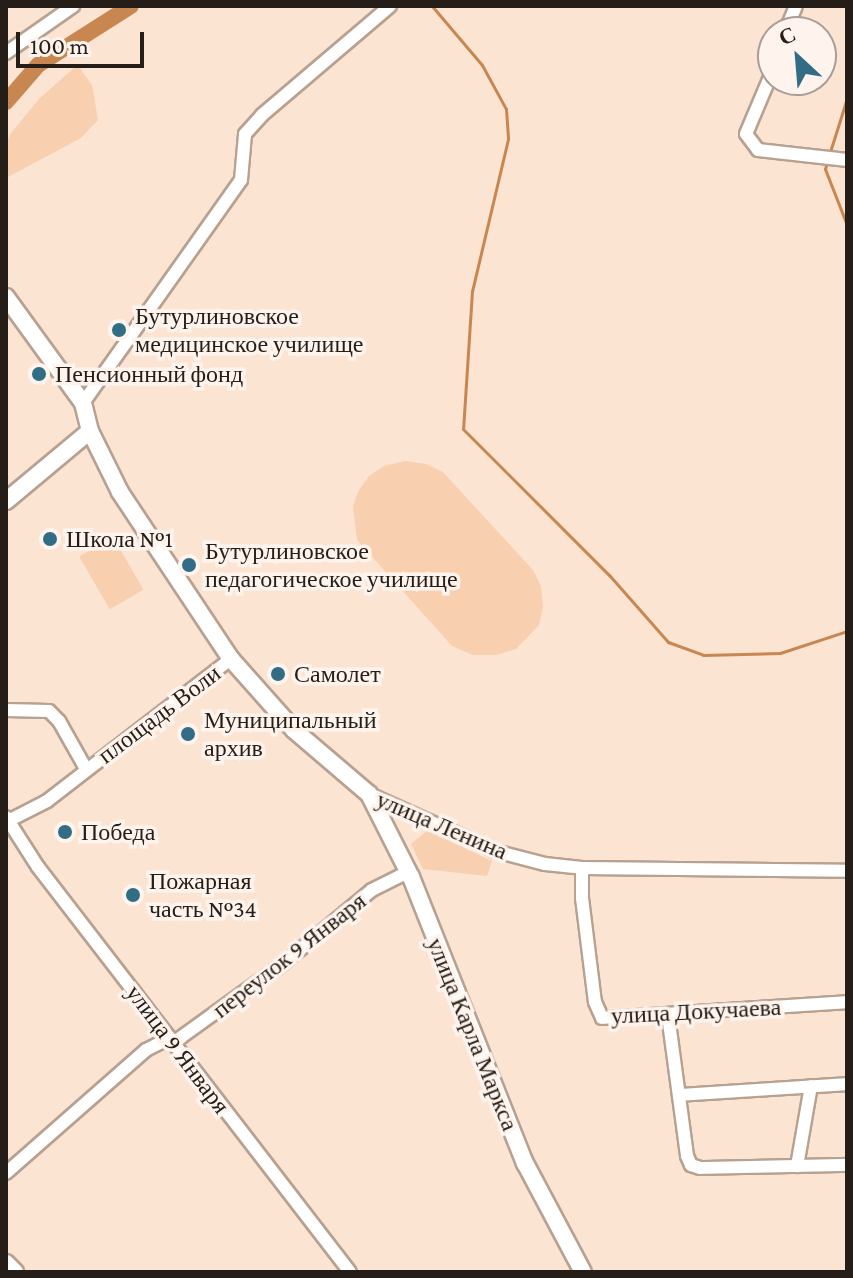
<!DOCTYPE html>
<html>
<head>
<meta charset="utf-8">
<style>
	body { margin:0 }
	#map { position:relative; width:853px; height:1278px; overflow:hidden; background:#fce4d3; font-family:"Crimson Pro",serif }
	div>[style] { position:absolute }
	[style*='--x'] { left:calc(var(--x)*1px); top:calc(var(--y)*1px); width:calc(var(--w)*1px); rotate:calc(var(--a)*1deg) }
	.green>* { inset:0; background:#f8cfaf; transform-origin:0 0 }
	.stream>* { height:3px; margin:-1.5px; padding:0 1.5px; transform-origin:1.5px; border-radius:1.5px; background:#c88650 }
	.river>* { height:16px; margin:-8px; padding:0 8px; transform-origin:8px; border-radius:8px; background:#c88650 }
	.roads { filter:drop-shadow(2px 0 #b7a191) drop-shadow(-2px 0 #b7a191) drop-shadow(0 2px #b7a191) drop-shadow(0 -2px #b7a191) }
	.minor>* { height:12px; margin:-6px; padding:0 6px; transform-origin:6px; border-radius:6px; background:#fff }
	.major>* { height:16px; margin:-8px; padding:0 8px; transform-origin:8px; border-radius:8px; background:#fff }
	.dots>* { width:22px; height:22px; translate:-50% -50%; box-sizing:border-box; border:4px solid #fef4ed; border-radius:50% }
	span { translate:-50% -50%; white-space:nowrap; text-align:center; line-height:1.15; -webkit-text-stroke:7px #fef4ed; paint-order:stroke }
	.poi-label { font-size:24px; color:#251d17 }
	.left { translate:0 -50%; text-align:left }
	.street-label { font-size:24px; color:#251d17 }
	.frame { position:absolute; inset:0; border:8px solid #251d17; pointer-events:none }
	.north { position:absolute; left:757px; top:16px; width:80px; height:80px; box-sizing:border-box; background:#fef4ed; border:2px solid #a79e97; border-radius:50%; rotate:334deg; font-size:22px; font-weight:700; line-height:32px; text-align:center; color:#251d17 }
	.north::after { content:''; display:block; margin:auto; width:28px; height:36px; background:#316d85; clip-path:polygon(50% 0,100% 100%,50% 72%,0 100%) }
	.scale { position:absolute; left:16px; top:32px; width:128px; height:36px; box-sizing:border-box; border:4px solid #251d17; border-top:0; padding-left:10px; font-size:24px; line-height:28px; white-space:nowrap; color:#251d17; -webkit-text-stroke:6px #fef4ed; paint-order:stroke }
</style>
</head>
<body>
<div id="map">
	<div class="green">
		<i style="clip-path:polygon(75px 67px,79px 67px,92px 85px,98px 120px,81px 138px,6px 178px,6px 144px,11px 133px,39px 99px)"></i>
		<i style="clip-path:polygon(405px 461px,426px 464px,443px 472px,533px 570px,541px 586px,543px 607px,539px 625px,516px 649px,496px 655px,473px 655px,452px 646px,357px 540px,353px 506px,359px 490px,369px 476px,384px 466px)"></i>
		<i style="left:113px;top:537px;width:61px;height:39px;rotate:60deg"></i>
		<i style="clip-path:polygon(428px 830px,492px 861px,487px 876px,423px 869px,411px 844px)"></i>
	</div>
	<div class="stream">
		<i style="--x:432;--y:6;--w:77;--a:49.7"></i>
		<i style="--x:482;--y:65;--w:50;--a:61.4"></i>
		<i style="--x:506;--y:109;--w:30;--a:86"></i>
		<i style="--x:508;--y:139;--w:156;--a:103.3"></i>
		<i style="--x:472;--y:291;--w:138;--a:93.7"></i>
		<i style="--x:463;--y:429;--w:208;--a:45"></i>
		<i style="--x:610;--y:576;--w:88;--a:48.7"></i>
		<i style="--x:668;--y:642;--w:37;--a:20"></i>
		<i style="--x:703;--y:655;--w:77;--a:-1.5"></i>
		<i style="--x:780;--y:653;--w:71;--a:-18.2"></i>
		<i style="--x:829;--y:155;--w:60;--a:-72.5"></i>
		<i style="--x:827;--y:162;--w:7;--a:106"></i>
		<i style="--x:825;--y:169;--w:60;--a:68.6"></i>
	</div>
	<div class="river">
		<i style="--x:6;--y:102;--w:49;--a:-49.1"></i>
		<i style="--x:38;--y:65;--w:110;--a:-32.4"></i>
	</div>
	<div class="roads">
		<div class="minor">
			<i style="--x:785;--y:32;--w:28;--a:-67"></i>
			<i style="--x:6;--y:53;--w:82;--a:-35"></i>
			<i style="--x:773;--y:70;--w:69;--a:112.9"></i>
			<i style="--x:746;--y:134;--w:20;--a:53"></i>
			<i style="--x:758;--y:150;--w:90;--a:6.4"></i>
			<i style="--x:83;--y:403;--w:273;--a:-54.7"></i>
			<i style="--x:241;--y:180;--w:46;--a:-85"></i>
			<i style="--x:245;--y:134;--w:25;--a:-48"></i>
			<i style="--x:262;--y:115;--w:168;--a:-40.4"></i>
			<i style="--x:6;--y:710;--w:43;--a:1.3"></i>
			<i style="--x:49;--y:711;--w:14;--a:45"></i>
			<i style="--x:59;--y:721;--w:55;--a:60.6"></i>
			<i style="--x:369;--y:794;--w:138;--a:24.3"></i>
			<i style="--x:495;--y:851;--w:52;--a:14.6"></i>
			<i style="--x:545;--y:864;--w:37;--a:6"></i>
			<i style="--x:582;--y:868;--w:265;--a:0.6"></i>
			<i style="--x:6;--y:817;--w:59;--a:57.4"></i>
			<i style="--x:38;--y:867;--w:511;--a:52.39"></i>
			<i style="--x:6;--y:822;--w:46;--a:-27.1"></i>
			<i style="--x:47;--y:801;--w:232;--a:-37.7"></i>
			<i style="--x:582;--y:868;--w:30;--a:90"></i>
			<i style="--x:582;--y:898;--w:105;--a:82.9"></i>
			<i style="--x:595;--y:1002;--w:17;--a:66"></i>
			<i style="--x:602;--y:1018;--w:246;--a:-3.7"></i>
			<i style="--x:668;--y:1015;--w:142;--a:82.3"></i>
			<i style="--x:687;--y:1156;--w:10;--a:66"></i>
			<i style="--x:691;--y:1165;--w:9;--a:18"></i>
			<i style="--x:700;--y:1168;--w:147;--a:-1.2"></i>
			<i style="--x:173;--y:1043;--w:137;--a:-35.8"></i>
			<i style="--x:284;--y:963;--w:114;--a:-39.7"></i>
			<i style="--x:372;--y:890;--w:40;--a:-26.6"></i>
			<i style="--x:679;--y:1095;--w:168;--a:-3.7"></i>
			<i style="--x:797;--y:1166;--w:81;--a:-80.1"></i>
			<i style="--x:6;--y:1173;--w:186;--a:-41.3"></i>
			<i style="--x:146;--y:1050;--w:27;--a:-27"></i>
		</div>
		<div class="major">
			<i style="--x:6;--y:297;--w:131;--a:54"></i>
			<i style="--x:83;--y:403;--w:29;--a:76"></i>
			<i style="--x:90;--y:431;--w:68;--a:63.8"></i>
			<i style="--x:120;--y:492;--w:201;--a:56.4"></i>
			<i style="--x:231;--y:659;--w:95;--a:48.4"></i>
			<i style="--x:294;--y:730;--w:99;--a:40.5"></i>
			<i style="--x:369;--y:794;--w:93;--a:63.2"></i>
			<i style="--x:411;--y:877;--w:308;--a:68.3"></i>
			<i style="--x:525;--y:1163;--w:123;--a:62"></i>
			<i style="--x:6;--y:501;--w:109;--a:-39.8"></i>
			<i style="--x:6;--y:1263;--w:13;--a:45"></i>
		</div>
	</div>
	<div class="dots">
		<i style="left:119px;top:330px;background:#316d85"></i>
		<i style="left:39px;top:374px;background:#316d85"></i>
		<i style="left:50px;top:539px;background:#316d85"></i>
		<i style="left:189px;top:565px;background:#316d85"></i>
		<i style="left:278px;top:674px;background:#316d85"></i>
		<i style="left:188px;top:734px;background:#316d85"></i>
		<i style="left:65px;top:832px;background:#316d85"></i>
		<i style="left:133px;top:895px;background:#316d85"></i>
	</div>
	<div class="poi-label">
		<span class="left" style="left:135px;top:330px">Бутурлиновское<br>медицинское училище</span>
		<span class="left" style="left:55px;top:374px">Пенсионный фонд</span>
		<span class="left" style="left:66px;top:539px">Школа №1</span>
		<span class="left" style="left:205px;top:565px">Бутурлиновское<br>педагогическое училище</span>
		<span class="left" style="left:294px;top:674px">Самолет</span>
		<span class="left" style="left:204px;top:734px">Муниципальный<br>архив</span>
		<span class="left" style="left:81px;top:832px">Победа</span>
		<span class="left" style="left:149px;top:895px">Пожарная<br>часть №34</span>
	</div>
	<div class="street-label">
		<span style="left:159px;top:714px;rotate:-37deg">площадь Воли</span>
		<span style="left:442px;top:825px;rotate:23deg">улица Ленина</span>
		<span style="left:289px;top:955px;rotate:-38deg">переулок 9 Января</span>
		<span style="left:696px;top:1011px;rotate:-3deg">улица Докучаева</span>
		<span style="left:473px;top:1034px;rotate:68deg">улица Карла Маркса</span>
		<span style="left:178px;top:1049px;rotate:53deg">улица 9 Января</span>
	</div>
	<div class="frame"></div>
	<div class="north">С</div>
	<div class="scale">100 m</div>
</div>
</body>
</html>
